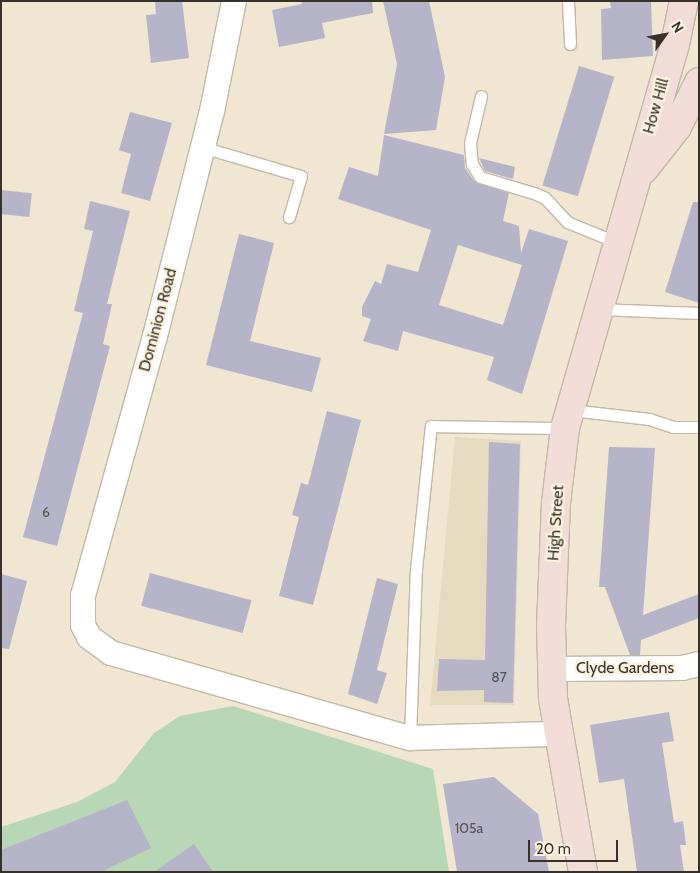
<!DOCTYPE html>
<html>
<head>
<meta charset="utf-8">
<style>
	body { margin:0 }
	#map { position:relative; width:700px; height:873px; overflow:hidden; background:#f0e6d2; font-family:Cabin,sans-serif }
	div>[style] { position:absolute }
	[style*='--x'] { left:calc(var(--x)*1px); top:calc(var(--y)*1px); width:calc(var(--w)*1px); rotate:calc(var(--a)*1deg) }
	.built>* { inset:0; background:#e6dac0 }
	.green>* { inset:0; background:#b8d7b4 }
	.building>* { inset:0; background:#b6b4c8; transform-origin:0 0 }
	.roads { filter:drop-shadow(1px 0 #c1b8a5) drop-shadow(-1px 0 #c1b8a5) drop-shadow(0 1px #c1b8a5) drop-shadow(0 -1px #c1b8a5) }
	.lane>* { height:11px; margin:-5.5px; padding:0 5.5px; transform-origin:5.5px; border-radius:5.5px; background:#fff }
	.street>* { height:24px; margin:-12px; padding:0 12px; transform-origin:12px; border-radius:12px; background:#fff }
	.secondary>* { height:28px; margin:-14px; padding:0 14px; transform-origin:14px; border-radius:14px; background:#f2dcd8 }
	span { translate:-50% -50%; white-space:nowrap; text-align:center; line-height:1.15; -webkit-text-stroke:4.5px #fdf3df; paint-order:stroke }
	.number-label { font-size:14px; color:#565252 }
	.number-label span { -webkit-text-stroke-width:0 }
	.street-label { font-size:16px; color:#36322b }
	.frame { position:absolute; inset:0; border:2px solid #36322b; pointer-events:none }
	.north { position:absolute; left:640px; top:10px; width:50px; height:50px; -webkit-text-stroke:4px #fdf3df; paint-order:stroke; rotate:58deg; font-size:14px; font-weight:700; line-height:20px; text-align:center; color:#36322b }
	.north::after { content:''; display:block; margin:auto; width:18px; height:22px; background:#36322b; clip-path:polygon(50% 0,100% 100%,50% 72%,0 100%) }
	.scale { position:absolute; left:528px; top:840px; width:90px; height:22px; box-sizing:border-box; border:2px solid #36322b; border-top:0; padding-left:6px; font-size:15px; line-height:18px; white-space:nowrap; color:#36322b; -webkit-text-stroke:4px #fdf3df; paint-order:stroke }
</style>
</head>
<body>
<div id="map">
	<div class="built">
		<i style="clip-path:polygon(455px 437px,521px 441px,514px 705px,430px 705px)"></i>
	</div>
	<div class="green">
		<i style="clip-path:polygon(233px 706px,433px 769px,449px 872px,1px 872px,1px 827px,77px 802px,115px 782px,154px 733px,180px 716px)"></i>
	</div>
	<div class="building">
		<i style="clip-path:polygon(155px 1px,182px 1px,189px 58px,151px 63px,146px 15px,156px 14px)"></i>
		<i style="clip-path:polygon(301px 1px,372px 1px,373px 13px,322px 23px,325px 38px,279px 47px,272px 10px,302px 4px)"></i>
		<i style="clip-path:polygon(383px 1px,429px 1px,445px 77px,436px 130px,384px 134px,397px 64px)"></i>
		<i style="clip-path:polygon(610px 1px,651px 1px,653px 56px,602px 60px,601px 9px,611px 8px)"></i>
		<i style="left:579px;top:66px;width:37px;height:125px;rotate:17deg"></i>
		<i style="clip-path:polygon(130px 112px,172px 123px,150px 201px,121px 193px,131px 154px,119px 150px)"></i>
		<i style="clip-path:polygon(evenodd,384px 135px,464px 155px,465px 168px,474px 181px,509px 193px,503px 221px,519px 226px,521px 253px,529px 229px,568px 241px,522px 394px,487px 380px,494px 357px,403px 331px,398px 351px,363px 341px,371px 319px,362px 316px,362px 307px,375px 281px,381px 284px,387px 264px,418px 272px,431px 230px,338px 199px,349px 167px,378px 176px,384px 135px,458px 245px,522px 265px,503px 325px,439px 305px,458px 245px)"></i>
		<i style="clip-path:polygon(479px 158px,515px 167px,513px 179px,485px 171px)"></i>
		<i style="left:1px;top:190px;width:31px;height:24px;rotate:6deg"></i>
		<i style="clip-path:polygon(90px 201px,130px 211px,107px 304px,112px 304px,103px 344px,110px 346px,57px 546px,23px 537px,83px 313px,74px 311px,93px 231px,84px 229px)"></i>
		<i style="clip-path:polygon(693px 202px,699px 202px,699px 303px,665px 292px)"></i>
		<i style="clip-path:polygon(239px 234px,274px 243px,250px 341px,321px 358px,312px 392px,206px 365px)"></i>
		<i style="clip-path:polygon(327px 411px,361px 420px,313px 605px,279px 596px,299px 517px,292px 515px,301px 483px,308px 485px)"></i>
		<i style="clip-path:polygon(489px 442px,520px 444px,513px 703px,484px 702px,484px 690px,437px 691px,439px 659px,485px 660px)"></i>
		<i style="clip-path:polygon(609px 447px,655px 448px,643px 615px,699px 594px,699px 618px,641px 640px,640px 655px,630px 655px,605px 587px,599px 587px)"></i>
		<i style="left:150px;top:573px;width:105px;height:34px;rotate:15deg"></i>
		<i style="clip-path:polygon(1px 574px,27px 581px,9px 649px,1px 648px)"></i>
		<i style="clip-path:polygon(377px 578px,398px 584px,377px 670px,387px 673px,377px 704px,348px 694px)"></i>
		<i style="clip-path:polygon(669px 712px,674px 741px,662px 743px,674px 823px,683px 821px,686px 845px,680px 845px,684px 872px,637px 872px,624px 779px,599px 783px,590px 725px)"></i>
		<i style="clip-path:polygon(494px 777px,538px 814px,549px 872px,457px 872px,443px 784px)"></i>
		<i style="clip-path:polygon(127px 800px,151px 848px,101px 872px,1px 872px,1px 850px)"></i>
		<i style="clip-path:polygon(194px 844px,213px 872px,154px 872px)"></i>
	</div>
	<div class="roads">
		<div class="lane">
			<i style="--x:568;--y:1;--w:43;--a:87.3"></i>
			<i style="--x:481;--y:96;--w:48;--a:103.2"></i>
			<i style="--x:470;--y:143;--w:21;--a:85"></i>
			<i style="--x:472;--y:164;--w:15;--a:58"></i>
			<i style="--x:480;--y:177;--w:56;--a:16.5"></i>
			<i style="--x:534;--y:193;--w:12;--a:24"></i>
			<i style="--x:545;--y:198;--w:33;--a:47"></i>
			<i style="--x:567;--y:222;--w:53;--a:22.2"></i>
			<i style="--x:202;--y:147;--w:103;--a:16.3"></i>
			<i style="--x:301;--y:176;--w:43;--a:106.3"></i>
			<i style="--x:598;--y:309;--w:101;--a:2.3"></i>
			<i style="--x:571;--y:410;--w:79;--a:6.6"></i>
			<i style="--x:649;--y:419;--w:25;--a:18"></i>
			<i style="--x:673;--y:427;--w:26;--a:0"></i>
			<i style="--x:410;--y:738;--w:168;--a:-88"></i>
			<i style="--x:416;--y:570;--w:145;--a:-84.1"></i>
			<i style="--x:431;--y:426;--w:134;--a:0.9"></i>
		</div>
		<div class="street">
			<i style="--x:234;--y:1;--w:112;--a:101.3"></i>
			<i style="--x:212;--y:111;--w:232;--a:104.2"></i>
			<i style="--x:155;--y:336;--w:269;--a:105.5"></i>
			<i style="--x:83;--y:595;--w:30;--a:90"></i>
			<i style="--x:83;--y:625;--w:13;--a:63"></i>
			<i style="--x:89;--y:637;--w:27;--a:36"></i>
			<i style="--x:111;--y:653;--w:311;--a:15.9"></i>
			<i style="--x:410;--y:738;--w:147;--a:-1.6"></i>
			<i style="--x:551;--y:669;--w:131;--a:-0.4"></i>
			<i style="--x:682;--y:668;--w:17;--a:-13"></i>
		</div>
		<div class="secondary">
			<i style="--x:644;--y:169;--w:53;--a:-51.8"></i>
			<i style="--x:677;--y:127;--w:50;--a:-63.9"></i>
			<i style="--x:583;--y:872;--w:177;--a:-99.8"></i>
			<i style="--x:553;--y:698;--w:72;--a:-91.6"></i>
			<i style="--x:551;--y:626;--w:123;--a:-87.7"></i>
			<i style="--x:556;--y:503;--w:76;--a:-83.2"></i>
			<i style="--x:565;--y:428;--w:399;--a:-74"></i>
			<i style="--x:675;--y:44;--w:44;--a:-78.2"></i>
		</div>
	</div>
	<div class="number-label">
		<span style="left:46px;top:512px">6</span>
		<span style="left:499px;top:677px">87</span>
		<span style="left:469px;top:828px">105a</span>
	</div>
	<div class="street-label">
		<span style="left:656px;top:106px;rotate:-74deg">How Hill</span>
		<span style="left:158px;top:320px;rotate:-75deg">Dominion Road</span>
		<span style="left:556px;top:523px;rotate:-86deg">High Street</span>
		<span style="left:625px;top:668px">Clyde Gardens</span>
	</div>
	<div class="frame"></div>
	<div class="north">N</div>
	<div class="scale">20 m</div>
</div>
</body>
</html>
